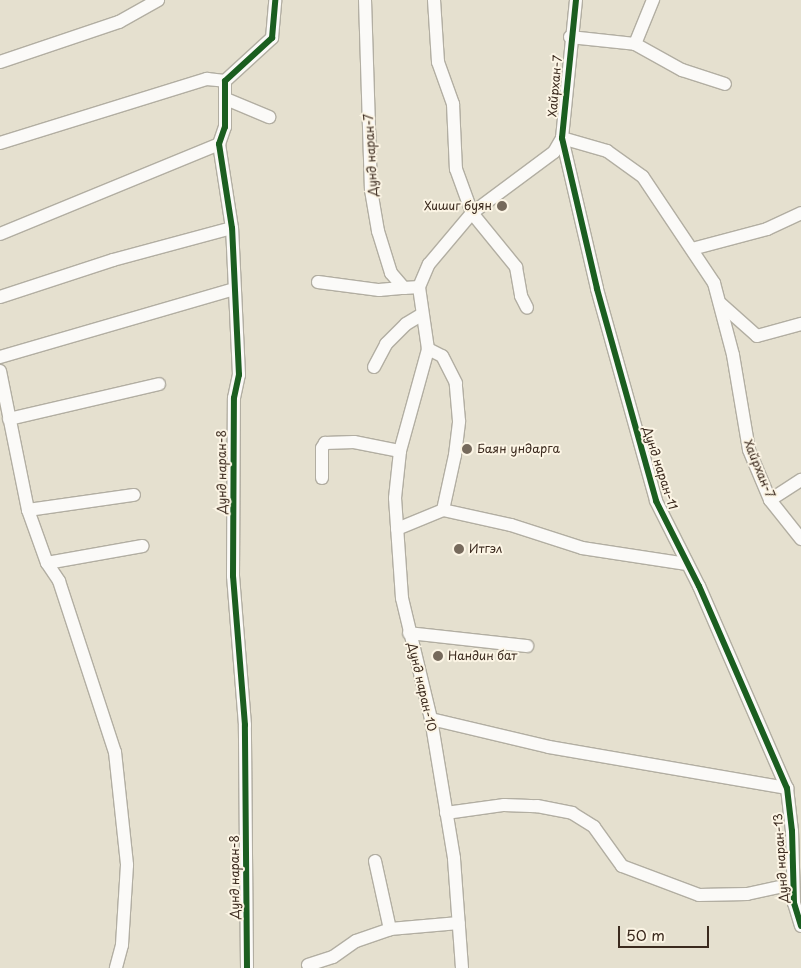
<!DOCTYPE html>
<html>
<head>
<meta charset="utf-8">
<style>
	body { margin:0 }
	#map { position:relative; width:801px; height:968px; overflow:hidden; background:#e5e0cf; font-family:"Playpen Sans",sans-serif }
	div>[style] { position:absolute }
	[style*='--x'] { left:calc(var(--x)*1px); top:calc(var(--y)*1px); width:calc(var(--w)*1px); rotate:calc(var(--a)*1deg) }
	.roads { filter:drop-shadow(1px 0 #b2aea2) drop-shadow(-1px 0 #b2aea2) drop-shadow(0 1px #b2aea2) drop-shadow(0 -1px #b2aea2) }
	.minor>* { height:12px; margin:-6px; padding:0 6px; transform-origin:6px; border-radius:6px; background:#fbfaf8 }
	.cycleway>* { height:6px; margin:-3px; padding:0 3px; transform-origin:3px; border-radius:3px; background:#1b5e20 }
	.dots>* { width:14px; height:14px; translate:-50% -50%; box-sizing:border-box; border:2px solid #fcf5e5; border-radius:50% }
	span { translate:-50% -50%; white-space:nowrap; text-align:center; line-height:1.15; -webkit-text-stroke:4px #fcf5e5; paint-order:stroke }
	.street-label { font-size:12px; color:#3b2a1e }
	.poi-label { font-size:12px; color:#3b2a1e }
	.right { translate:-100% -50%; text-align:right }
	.left { translate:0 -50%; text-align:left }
	.scale { position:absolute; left:618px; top:926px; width:91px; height:22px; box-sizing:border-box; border:2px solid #3b2a1e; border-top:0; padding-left:6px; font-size:15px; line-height:18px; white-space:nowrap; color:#3b2a1e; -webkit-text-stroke:4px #fcf5e5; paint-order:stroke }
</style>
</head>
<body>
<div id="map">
	<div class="roads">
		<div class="minor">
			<i style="--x:365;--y:0;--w:190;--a:88.2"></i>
			<i style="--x:371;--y:190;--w:42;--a:80.3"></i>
			<i style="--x:378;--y:231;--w:44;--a:72.8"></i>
			<i style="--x:391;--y:273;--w:20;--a:49"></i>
			<i style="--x:404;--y:288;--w:15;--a:-4"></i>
			<i style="--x:434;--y:0;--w:62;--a:86.3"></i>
			<i style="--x:438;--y:62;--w:45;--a:70.3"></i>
			<i style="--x:453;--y:104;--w:65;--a:87.4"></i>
			<i style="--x:456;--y:169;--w:47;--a:70"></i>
			<i style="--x:472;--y:213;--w:70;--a:50.8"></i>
			<i style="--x:516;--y:267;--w:29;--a:80"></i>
			<i style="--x:521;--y:296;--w:13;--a:63"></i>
			<i style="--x:576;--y:0;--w:139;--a:95.8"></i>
			<i style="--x:562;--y:138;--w:155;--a:76.9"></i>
			<i style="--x:597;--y:289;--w:220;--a:74.4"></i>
			<i style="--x:656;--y:501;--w:95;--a:63.2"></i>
			<i style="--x:699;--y:586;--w:220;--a:66.5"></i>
			<i style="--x:787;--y:788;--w:43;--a:83.4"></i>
			<i style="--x:792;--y:831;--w:72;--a:88.4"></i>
			<i style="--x:794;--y:903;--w:24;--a:73"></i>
			<i style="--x:570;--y:37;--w:65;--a:6.1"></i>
			<i style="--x:635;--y:44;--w:54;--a:29"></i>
			<i style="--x:682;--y:70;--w:45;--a:18"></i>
			<i style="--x:635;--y:44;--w:48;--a:-67.8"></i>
			<i style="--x:0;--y:62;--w:126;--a:-18.6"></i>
			<i style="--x:119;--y:22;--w:45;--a:-29.4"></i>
			<i style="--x:226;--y:99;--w:47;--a:22.7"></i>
			<i style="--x:562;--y:138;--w:47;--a:16.1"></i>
			<i style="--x:607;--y:151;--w:44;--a:35.8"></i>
			<i style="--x:643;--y:177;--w:128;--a:56.2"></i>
			<i style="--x:714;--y:283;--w:74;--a:75.2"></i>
			<i style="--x:733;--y:355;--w:96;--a:80.4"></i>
			<i style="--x:749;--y:450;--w:54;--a:67.2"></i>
			<i style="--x:770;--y:500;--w:50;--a:51.5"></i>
			<i style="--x:0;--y:143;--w:217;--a:-17.2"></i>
			<i style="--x:207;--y:79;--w:18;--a:6"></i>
			<i style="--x:0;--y:234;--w:237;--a:-22.3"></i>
			<i style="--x:692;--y:249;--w:78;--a:-14.9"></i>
			<i style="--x:767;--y:229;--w:38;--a:-25"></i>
			<i style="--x:318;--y:282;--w:62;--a:7.5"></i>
			<i style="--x:379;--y:290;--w:25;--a:-5"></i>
			<i style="--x:0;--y:297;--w:119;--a:-18.1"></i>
			<i style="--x:113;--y:260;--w:123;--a:-15.1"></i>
			<i style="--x:721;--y:304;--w:48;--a:41.6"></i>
			<i style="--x:757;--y:336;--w:46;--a:-15.3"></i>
			<i style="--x:0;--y:357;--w:244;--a:-16.2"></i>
			<i style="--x:374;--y:367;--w:26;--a:-62"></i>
			<i style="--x:386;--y:344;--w:28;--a:-45"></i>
			<i style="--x:406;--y:324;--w:17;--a:-31"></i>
			<i style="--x:0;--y:371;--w:142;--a:78.6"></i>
			<i style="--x:28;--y:510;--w:56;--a:70.3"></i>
			<i style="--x:47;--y:563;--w:22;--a:56"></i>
			<i style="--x:59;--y:581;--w:180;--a:71.9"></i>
			<i style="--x:115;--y:752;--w:114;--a:83.9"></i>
			<i style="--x:127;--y:865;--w:80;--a:93.6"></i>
			<i style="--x:122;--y:945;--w:24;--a:105"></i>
			<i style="--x:9;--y:419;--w:154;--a:-13.1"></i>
			<i style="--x:322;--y:478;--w:30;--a:-90"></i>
			<i style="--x:322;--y:448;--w:6;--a:-59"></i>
			<i style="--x:325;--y:443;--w:29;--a:-2"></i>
			<i style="--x:354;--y:442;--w:47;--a:11.1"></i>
			<i style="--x:770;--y:500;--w:37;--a:-33"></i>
			<i style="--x:28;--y:510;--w:107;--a:-8.1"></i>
			<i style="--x:443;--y:510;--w:70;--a:12.4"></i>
			<i style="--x:511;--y:525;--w:75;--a:17.9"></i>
			<i style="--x:582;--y:548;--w:106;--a:8.7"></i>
			<i style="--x:397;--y:529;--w:50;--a:-22.4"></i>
			<i style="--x:443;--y:510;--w:56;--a:-77.7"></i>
			<i style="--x:455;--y:455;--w:34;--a:-83"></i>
			<i style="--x:459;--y:421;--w:38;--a:-95"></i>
			<i style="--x:456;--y:383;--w:30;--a:-117"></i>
			<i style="--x:442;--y:356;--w:16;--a:-153"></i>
			<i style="--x:47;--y:563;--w:97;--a:-10.1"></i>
			<i style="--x:409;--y:633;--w:119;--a:6.3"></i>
			<i style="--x:431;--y:719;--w:121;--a:13.3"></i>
			<i style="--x:549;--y:747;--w:242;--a:9.8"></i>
			<i style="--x:446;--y:813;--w:59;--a:-7.9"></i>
			<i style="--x:504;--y:805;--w:33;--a:2"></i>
			<i style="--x:537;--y:806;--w:36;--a:11"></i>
			<i style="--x:572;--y:813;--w:26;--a:32"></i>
			<i style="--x:594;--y:827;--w:48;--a:54.3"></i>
			<i style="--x:622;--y:866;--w:82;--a:20.6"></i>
			<i style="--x:699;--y:895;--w:48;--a:-1.2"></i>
			<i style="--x:747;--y:894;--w:47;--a:-12.3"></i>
			<i style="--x:375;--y:861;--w:70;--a:77.6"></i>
			<i style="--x:390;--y:929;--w:69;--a:-5"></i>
			<i style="--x:308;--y:965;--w:26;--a:-18"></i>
			<i style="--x:333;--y:957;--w:28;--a:-35"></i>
			<i style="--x:356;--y:941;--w:36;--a:-19"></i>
			<i style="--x:247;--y:968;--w:243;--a:-90.5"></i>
			<i style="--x:245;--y:725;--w:149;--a:-94.6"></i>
			<i style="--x:233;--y:576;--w:178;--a:-89.7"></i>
			<i style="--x:234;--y:398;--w:24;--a:-78"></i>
			<i style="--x:239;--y:375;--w:147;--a:-92.7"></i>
			<i style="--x:232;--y:228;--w:85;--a:-98.8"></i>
			<i style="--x:219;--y:144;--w:18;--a:-71"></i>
			<i style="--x:225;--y:127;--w:46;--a:-90"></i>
			<i style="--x:225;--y:81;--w:64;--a:-42.5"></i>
			<i style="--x:272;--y:38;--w:38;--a:-85"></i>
			<i style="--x:462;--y:968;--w:110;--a:-94.2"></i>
			<i style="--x:454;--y:858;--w:141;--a:-99.4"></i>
			<i style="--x:431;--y:719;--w:124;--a:-103.5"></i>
			<i style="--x:402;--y:598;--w:100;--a:-94"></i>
			<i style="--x:395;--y:498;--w:47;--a:-83.9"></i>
			<i style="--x:400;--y:451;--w:106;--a:-74.6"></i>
			<i style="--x:428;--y:349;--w:63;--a:-98.3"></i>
			<i style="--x:419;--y:287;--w:25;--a:-67"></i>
			<i style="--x:429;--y:264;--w:67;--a:-49.9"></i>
			<i style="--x:472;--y:213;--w:102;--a:-36.6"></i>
			<i style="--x:554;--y:152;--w:16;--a:-60"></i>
		</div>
	</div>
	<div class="cycleway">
		<i style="--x:576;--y:0;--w:139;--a:95.8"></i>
		<i style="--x:562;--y:138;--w:155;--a:76.9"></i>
		<i style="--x:597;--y:289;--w:220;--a:74.4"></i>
		<i style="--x:656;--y:501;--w:95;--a:63.2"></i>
		<i style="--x:699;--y:586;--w:220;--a:66.5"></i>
		<i style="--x:787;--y:788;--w:43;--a:83.4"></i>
		<i style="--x:792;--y:831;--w:72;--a:88.4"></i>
		<i style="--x:794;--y:903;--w:24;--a:73"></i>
		<i style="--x:247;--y:968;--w:243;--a:-90.5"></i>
		<i style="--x:245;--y:725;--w:149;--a:-94.6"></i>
		<i style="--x:233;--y:576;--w:178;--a:-89.7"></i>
		<i style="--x:234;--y:398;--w:24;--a:-78"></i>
		<i style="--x:239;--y:375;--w:147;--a:-92.7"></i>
		<i style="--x:232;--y:228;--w:85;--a:-98.8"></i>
		<i style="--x:219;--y:144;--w:18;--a:-71"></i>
		<i style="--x:225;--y:127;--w:46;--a:-90"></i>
		<i style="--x:225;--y:81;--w:64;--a:-42.5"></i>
		<i style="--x:272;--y:38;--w:38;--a:-85"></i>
	</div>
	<div class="dots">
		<i style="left:502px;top:206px;background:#766a5c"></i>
		<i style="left:467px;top:449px;background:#766a5c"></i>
		<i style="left:459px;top:549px;background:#766a5c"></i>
		<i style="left:438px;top:656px;background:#766a5c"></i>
	</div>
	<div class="street-label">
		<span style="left:555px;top:86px;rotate:-85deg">Хайрхан-7</span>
		<span style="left:371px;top:155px;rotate:-93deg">Дунд наран-7</span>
		<span style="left:660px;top:468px;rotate:72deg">Дунд наран-11</span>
		<span style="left:759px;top:469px;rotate:68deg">Хайрхан-7</span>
		<span style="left:222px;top:472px;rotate:-90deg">Дунд наран-8</span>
		<span style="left:422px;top:687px;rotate:77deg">Дунд наран-10</span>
		<span style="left:781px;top:858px;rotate:-94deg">Дунд наран-13</span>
		<span style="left:235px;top:877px;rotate:-90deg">Дунд наран-8</span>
	</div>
	<div class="poi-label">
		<span class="right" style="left:492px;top:206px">Хишиг буян</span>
		<span class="left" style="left:477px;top:449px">Баян ундарга</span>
		<span class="left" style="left:469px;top:549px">Итгэл</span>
		<span class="left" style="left:448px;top:656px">Нандин бат</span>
	</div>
	<div class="scale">50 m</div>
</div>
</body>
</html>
